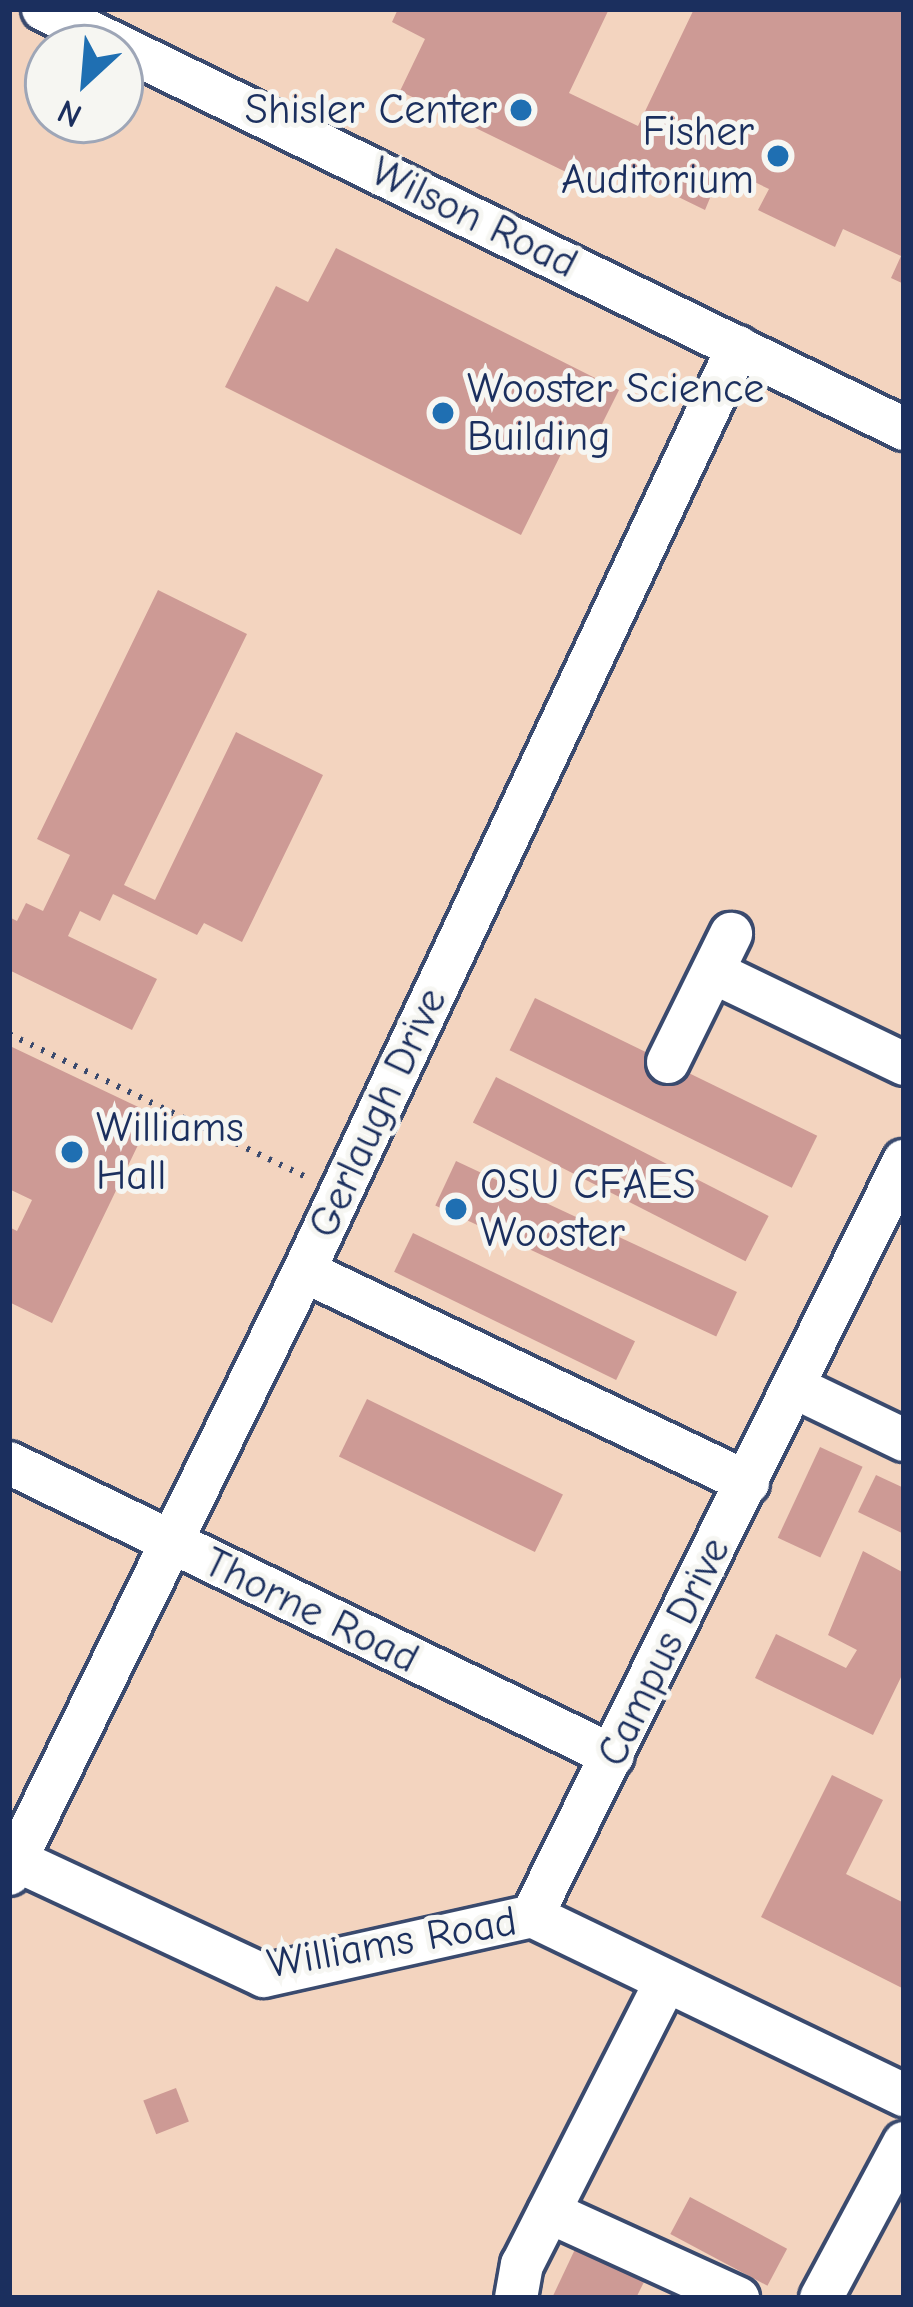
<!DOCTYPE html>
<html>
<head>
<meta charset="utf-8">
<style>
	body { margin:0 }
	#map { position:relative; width:913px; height:2307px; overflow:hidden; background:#ebe5c7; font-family:"Comic Neue",sans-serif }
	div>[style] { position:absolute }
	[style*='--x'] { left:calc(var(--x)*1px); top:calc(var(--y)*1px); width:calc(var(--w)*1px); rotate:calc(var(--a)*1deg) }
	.built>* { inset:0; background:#f3d4bf }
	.building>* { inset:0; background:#cd9a95; transform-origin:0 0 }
	.path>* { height:6px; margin-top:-3px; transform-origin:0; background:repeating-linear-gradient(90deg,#3a4a6e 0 3px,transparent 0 12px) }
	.roads { filter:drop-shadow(3px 0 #3a4a6e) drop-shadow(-3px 0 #3a4a6e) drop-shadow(0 3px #3a4a6e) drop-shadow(0 -3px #3a4a6e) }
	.minor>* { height:42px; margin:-21px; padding:0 21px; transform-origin:21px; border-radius:21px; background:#fff }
	.dots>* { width:33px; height:33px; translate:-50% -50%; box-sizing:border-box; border:6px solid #f6f6f2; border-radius:50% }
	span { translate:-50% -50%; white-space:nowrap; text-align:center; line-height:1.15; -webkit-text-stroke:10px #f6f6f2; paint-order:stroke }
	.poi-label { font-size:42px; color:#1b2f5e }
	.right { translate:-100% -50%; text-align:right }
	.left { translate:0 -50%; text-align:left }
	.street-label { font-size:42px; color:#1b2f5e }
	.frame { position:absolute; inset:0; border:12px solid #1b2f5e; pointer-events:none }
	.north { position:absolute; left:24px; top:24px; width:120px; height:120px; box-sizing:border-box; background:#f6f6f2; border:3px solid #9ea6b7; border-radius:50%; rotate:206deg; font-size:33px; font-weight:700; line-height:48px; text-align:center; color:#1b2f5e }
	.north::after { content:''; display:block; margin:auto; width:42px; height:54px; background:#1f6fb2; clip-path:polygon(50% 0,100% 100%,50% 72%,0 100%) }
</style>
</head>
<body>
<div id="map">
	<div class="built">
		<i style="clip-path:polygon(evenodd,9px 9px,904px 9px,904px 2298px,9px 2298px,9px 9px,48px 48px,120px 48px,120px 120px,48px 120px,48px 48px)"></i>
	</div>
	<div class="building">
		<i style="clip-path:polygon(398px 9px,609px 9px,569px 93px,638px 126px,694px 9px,904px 9px,904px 284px,891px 278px,901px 256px,843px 229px,835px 247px,758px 210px,769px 189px,723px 167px,705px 210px,619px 168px,607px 192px,400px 91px,425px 39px,392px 22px)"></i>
		<i style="clip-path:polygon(336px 248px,619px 390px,591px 446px,570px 436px,521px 535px,225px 387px,276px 286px,308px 302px)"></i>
		<i style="clip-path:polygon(158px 590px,247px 634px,124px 885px,155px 900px,236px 732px,323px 775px,242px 942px,204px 923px,197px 935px,113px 894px,100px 921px,80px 911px,68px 936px,157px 979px,132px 1030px,9px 970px,9px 917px,17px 921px,26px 903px,43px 911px,70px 855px,37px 839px)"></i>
		<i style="left:535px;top:998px;width:314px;height:58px;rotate:26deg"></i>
		<i style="clip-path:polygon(12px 1047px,153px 1114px,52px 1323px,9px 1302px,9px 1227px,17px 1231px,32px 1200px,9px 1189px)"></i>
		<i style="left:496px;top:1077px;width:306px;height:51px;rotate:27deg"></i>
		<i style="left:456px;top:1161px;width:310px;height:49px;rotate:25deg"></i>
		<i style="left:413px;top:1233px;width:247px;height:43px;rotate:26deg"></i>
		<i style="left:367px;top:1399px;width:218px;height:64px;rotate:26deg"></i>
		<i style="left:820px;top:1447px;width:47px;height:100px;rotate:25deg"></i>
		<i style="clip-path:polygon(876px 1475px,904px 1488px,904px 1534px,858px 1512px)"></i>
		<i style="clip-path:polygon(863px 1551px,904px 1573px,904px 1671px,873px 1735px,755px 1678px,776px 1634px,846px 1668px,857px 1650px,828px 1635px)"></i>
		<i style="clip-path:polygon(832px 1775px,883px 1800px,846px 1874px,904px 1903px,904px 1989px,761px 1917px)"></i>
		<i style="left:176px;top:2088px;width:36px;height:35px;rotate:69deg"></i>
		<i style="left:690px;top:2197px;width:110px;height:42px;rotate:28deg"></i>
		<i style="clip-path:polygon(577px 2245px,646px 2278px,636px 2298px,552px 2298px)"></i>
	</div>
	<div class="path">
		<i style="--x:9;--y:1034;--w:332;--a:25.7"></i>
	</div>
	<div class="roads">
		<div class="minor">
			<i style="--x:43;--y:9;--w:958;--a:26"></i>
			<i style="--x:713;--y:972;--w:212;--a:25.7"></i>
			<i style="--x:668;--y:1062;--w:143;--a:-63.8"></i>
			<i style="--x:304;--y:1271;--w:492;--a:25.5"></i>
			<i style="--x:794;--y:1387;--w:122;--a:25.7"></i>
			<i style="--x:9;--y:1463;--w:671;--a:25.88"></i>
			<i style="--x:9;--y:1857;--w:281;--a:25"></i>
			<i style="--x:264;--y:1976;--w:275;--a:-12.6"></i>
			<i style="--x:532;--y:1916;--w:413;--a:25.7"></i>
			<i style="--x:9;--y:1874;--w:671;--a:-63.93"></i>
			<i style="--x:304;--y:1271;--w:1021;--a:-64.84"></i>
			<i style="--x:532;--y:1916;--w:842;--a:-63.77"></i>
			<i style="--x:549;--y:2212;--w:208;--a:24.5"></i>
			<i style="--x:516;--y:2298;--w:34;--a:-80"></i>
			<i style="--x:522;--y:2265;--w:314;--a:-63.1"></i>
			<i style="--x:821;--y:2298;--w:176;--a:-61.8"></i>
		</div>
	</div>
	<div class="dots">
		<i style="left:521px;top:110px;background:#1f6fb2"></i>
		<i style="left:778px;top:156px;background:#1f6fb2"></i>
		<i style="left:443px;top:413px;background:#1f6fb2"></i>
		<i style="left:72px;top:1152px;background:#1f6fb2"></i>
		<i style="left:456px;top:1209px;background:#1f6fb2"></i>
	</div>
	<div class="poi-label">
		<span class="right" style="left:497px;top:110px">Shisler Center</span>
		<span class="right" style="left:754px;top:156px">Fisher<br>Auditorium</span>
		<span class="left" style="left:467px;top:413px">Wooster Science<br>Building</span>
		<span class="left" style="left:96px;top:1152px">Williams<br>Hall</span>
		<span class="left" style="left:480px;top:1209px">OSU CFAES<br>Wooster</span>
	</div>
	<div class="street-label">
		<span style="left:474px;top:218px;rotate:26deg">Wilson Road</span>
		<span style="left:378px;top:1113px;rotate:-65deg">Gerlaugh Drive</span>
		<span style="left:311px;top:1611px;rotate:26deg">Thorne Road</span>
		<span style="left:664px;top:1652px;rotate:-64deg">Campus Drive</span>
		<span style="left:392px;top:1943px;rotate:-10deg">Williams Road</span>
	</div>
	<div class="frame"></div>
	<div class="north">N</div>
</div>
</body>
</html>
